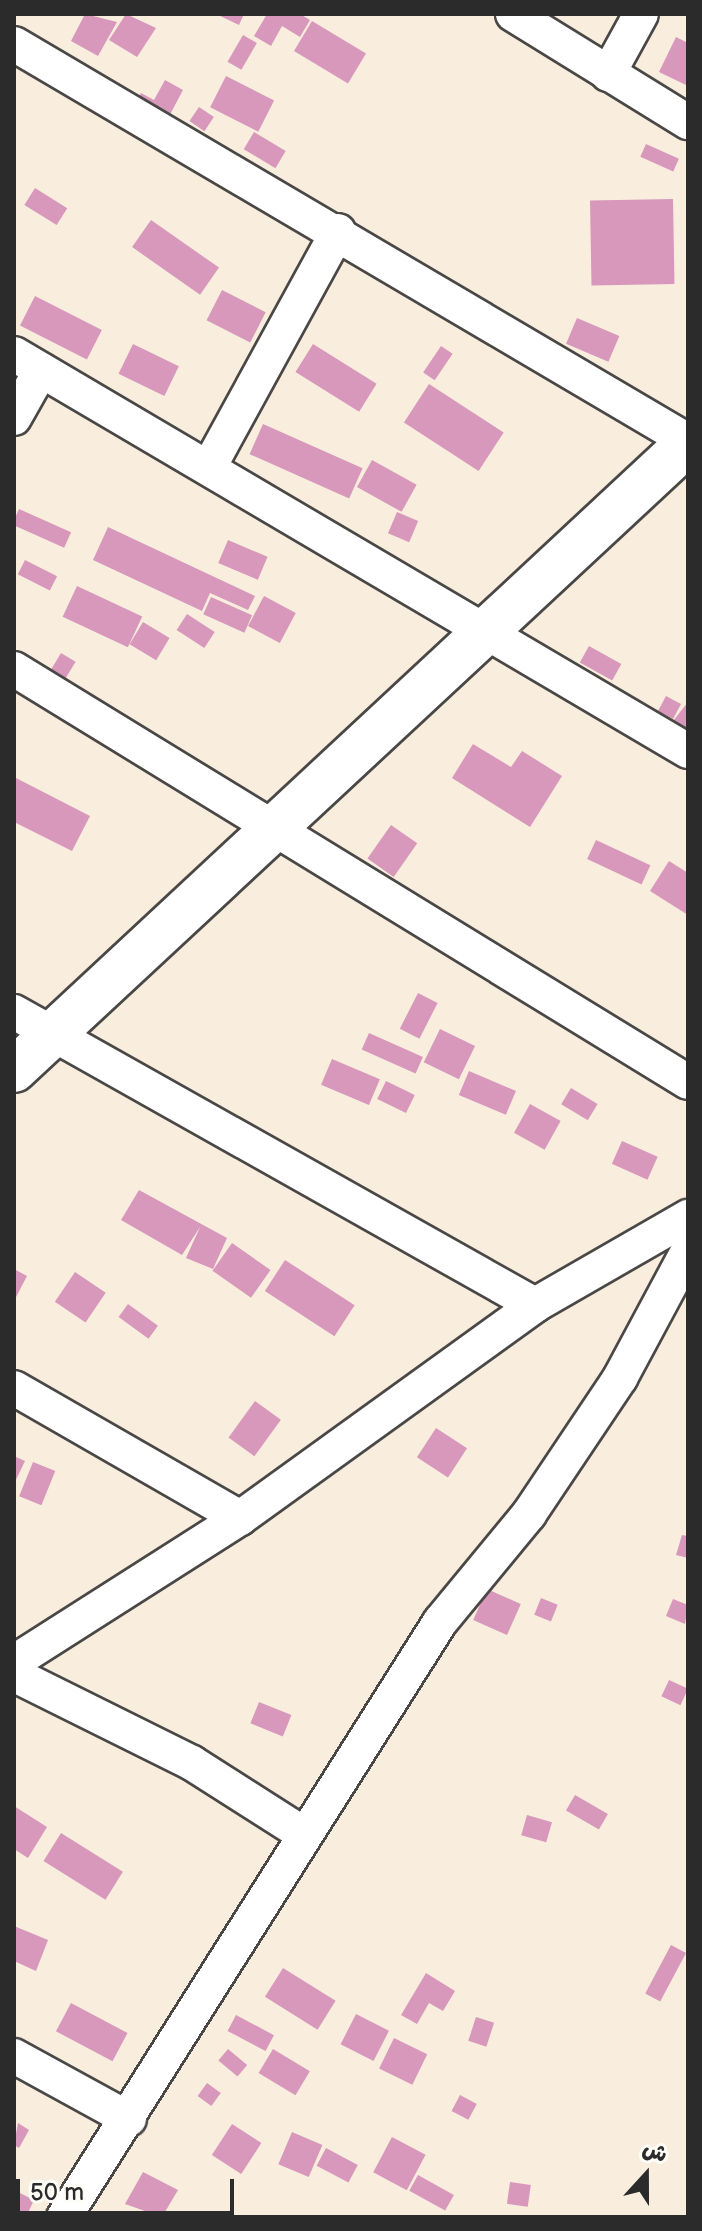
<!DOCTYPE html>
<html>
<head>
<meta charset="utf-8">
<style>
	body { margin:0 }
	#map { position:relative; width:702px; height:2231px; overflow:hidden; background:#f9edde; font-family:"Balsamiq Sans","Playpen Sans Arabic",sans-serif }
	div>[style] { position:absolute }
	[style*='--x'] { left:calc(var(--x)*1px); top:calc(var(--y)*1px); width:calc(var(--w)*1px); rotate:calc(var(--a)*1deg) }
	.building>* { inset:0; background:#d798bb; transform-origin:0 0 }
	.roads { filter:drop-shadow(2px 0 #4a4846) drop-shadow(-2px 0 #4a4846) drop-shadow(0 2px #4a4846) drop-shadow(0 -2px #4a4846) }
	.minor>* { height:34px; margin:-17px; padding:0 17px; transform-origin:17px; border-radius:17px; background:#fff }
	.primary>* { height:44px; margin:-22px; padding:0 22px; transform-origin:22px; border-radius:22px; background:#fff }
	span { translate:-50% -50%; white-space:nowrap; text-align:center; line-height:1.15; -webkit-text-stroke:6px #fdfcf7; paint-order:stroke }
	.frame { position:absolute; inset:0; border:16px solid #2b2b2b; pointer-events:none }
	.north { position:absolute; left:606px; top:2135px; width:80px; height:80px; -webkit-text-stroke:6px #fdfcf7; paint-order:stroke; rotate:21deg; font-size:22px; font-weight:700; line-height:32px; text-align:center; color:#2b2b2b }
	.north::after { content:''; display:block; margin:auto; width:28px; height:36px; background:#2b2b2b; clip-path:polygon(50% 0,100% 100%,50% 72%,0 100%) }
	.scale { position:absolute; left:16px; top:2179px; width:218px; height:36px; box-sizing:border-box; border:4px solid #2b2b2b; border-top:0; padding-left:10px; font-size:24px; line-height:28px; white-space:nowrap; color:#2b2b2b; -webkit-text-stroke:6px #fdfcf7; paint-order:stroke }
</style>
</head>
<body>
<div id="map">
	<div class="building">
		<i style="clip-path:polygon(85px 14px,117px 22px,98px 56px,71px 41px)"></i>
		<i style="clip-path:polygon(126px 14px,156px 28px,137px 57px,109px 40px)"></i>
		<i style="clip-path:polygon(216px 14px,244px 14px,239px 25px)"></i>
		<i style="clip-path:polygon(267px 14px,300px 14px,310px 20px,300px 37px,282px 26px,271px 46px,254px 36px)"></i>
		<i style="left:312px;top:21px;width:63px;height:35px;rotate:31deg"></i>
		<i style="left:243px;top:35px;width:16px;height:31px;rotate:30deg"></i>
		<i style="clip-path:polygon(676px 37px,688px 43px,688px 86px,659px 72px)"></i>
		<i style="left:226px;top:76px;width:54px;height:35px;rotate:27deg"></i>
		<i style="clip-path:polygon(165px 80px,183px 90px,165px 124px,133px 108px,141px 93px,154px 100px)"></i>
		<i style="left:199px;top:107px;width:18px;height:17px;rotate:34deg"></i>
		<i style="left:254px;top:132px;width:37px;height:20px;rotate:31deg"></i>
		<i style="left:646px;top:144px;width:36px;height:14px;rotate:24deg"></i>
		<i style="left:35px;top:188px;width:38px;height:20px;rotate:32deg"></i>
		<i style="left:673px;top:199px;width:85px;height:83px;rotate:89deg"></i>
		<i style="left:151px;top:220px;width:83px;height:33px;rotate:35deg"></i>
		<i style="left:222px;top:290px;width:49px;height:34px;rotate:27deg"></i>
		<i style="left:35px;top:296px;width:75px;height:33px;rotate:27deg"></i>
		<i style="left:577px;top:318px;width:46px;height:28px;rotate:23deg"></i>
		<i style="left:133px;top:344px;width:51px;height:33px;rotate:26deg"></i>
		<i style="left:313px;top:344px;width:75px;height:33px;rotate:32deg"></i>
		<i style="left:441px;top:346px;width:14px;height:32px;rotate:34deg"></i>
		<i style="left:429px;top:384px;width:89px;height:46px;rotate:33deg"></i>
		<i style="left:263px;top:424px;width:109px;height:33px;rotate:24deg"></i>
		<i style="left:372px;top:460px;width:51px;height:31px;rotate:29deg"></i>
		<i style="left:19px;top:509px;width:57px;height:17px;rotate:24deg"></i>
		<i style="left:397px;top:512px;width:23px;height:23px;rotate:23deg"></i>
		<i style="clip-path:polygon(108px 527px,255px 596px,248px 610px,210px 593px,202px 611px,93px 560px)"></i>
		<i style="left:228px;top:540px;width:43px;height:25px;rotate:23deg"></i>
		<i style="left:25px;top:560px;width:36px;height:16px;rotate:27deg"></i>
		<i style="left:77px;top:586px;width:72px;height:34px;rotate:25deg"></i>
		<i style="left:264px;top:596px;width:36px;height:34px;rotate:28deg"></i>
		<i style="left:211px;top:597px;width:45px;height:19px;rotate:24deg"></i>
		<i style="left:187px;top:614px;width:33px;height:19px;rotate:33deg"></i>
		<i style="left:143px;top:622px;width:31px;height:26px;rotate:31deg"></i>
		<i style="left:589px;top:646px;width:37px;height:19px;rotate:29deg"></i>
		<i style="left:61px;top:653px;width:17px;height:26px;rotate:31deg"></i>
		<i style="left:666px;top:696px;width:17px;height:17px;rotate:28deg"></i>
		<i style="clip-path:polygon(688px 702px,688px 732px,673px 721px)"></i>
		<i style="clip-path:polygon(473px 744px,511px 767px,522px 751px,562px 776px,530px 827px,452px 778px)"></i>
		<i style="clip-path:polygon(16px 778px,90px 816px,72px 851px,14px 822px)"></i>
		<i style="left:391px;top:825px;width:32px;height:41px;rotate:35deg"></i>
		<i style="left:596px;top:840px;width:60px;height:21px;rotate:25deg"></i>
		<i style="clip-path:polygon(669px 861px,688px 873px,688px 915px,650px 891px)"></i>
		<i style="left:418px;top:993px;width:22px;height:40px;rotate:27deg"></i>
		<i style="left:440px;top:1029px;width:39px;height:37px;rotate:26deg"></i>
		<i style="left:369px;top:1033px;width:59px;height:18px;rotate:24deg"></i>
		<i style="left:332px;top:1059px;width:52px;height:28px;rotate:23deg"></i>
		<i style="left:469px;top:1071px;width:51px;height:26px;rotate:23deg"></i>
		<i style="left:386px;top:1081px;width:32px;height:20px;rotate:26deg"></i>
		<i style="left:571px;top:1088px;width:31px;height:19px;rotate:31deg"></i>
		<i style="left:530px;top:1104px;width:35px;height:33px;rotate:29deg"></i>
		<i style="left:622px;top:1141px;width:39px;height:25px;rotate:24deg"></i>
		<i style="clip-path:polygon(139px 1190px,227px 1238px,213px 1269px,186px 1258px,200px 1227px,182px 1255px,121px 1220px)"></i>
		<i style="left:232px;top:1243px;width:47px;height:34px;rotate:35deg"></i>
		<i style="left:285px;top:1260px;width:83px;height:37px;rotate:33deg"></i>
		<i style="clip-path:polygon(14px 1269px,27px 1276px,14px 1301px)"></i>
		<i style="left:75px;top:1272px;width:37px;height:36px;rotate:34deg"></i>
		<i style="left:128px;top:1304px;width:37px;height:16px;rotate:36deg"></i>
		<i style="left:255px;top:1401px;width:32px;height:45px;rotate:36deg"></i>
		<i style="left:436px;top:1428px;width:37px;height:35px;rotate:33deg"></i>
		<i style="clip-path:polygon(14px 1456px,25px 1461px,14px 1484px)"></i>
		<i style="left:33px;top:1462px;width:24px;height:37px;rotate:22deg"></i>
		<i style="clip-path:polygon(682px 1535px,688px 1536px,688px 1558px,676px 1555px)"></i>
		<i style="left:487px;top:1589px;width:37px;height:34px;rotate:24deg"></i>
		<i style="left:541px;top:1598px;width:18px;height:18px;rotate:22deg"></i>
		<i style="clip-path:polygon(673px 1599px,688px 1605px,685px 1624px,666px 1616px)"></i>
		<i style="left:669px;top:1680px;width:21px;height:18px;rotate:25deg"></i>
		<i style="left:259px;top:1702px;width:35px;height:23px;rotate:22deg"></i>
		<i style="left:575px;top:1795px;width:38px;height:18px;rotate:30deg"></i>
		<i style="clip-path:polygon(14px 1806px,47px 1827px,28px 1858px,14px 1849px)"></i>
		<i style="left:527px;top:1815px;width:26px;height:21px;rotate:16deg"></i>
		<i style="left:61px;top:1833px;width:73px;height:33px;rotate:32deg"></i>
		<i style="clip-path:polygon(14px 1926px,48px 1940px,36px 1971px,14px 1961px)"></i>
		<i style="left:671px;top:1945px;width:17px;height:55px;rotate:28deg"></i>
		<i style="left:283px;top:1968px;width:62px;height:34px;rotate:32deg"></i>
		<i style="clip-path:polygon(426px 1973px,455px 1991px,443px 2011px,429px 2003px,417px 2024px,401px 2015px)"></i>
		<i style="left:71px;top:2003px;width:64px;height:32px;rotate:28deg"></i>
		<i style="left:356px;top:2014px;width:37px;height:34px;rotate:27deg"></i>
		<i style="left:236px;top:2015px;width:43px;height:18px;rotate:28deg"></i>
		<i style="left:476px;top:2017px;width:19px;height:25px;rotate:18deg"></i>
		<i style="left:394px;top:2038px;width:37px;height:34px;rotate:26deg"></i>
		<i style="left:228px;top:2049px;width:25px;height:15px;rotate:40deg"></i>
		<i style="left:273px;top:2049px;width:43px;height:28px;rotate:31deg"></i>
		<i style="left:207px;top:2083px;width:17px;height:16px;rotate:36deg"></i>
		<i style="left:460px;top:2095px;width:19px;height:18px;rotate:28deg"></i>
		<i style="clip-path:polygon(18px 2123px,29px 2130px,19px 2148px,14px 2145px)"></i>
		<i style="left:232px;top:2124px;width:35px;height:37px;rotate:33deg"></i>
		<i style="left:292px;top:2132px;width:33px;height:35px;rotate:23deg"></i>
		<i style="left:392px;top:2137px;width:38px;height:40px;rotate:28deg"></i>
		<i style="left:326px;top:2148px;width:36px;height:20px;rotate:28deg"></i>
		<i style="clip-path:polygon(143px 2172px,178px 2190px,162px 2217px,125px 2204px)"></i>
		<i style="left:418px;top:2175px;width:41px;height:18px;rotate:29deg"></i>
		<i style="left:510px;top:2182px;width:21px;height:22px;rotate:8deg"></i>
		<i style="clip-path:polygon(14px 2190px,34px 2200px,26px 2217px,14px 2217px)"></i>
	</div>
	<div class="roads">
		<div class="minor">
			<i style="--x:513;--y:14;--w:206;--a:31.7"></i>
			<i style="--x:14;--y:44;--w:782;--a:30.5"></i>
			<i style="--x:608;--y:74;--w:68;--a:-61.2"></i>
			<i style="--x:14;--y:354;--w:782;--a:30.5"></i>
			<i style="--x:14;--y:418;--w:55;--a:-60.6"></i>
			<i style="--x:209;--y:467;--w:269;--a:-61.3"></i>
			<i style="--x:14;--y:669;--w:790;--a:31.5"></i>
			<i style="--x:14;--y:1012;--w:598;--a:29.35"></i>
			<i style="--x:14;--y:1388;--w:261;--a:29.9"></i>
			<i style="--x:14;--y:1662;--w:268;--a:-32.5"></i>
			<i style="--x:240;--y:1518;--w:364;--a:-35.8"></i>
			<i style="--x:535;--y:1305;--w:177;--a:-29.9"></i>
			<i style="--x:21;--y:1678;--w:191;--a:26.4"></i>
			<i style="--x:192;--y:1763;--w:130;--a:32.5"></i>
			<i style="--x:14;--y:2056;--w:131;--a:28.7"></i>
			<i style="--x:64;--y:2217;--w:704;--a:-57.71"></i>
			<i style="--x:440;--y:1622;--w:140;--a:-50.5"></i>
			<i style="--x:529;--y:1514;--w:164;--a:-56.2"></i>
			<i style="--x:620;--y:1378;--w:144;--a:-61.8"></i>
		</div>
		<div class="primary">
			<i style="--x:14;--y:1070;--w:921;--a:-42.93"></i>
		</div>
	</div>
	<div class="frame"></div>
	<div class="north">ش</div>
	<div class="scale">50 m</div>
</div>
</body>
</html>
